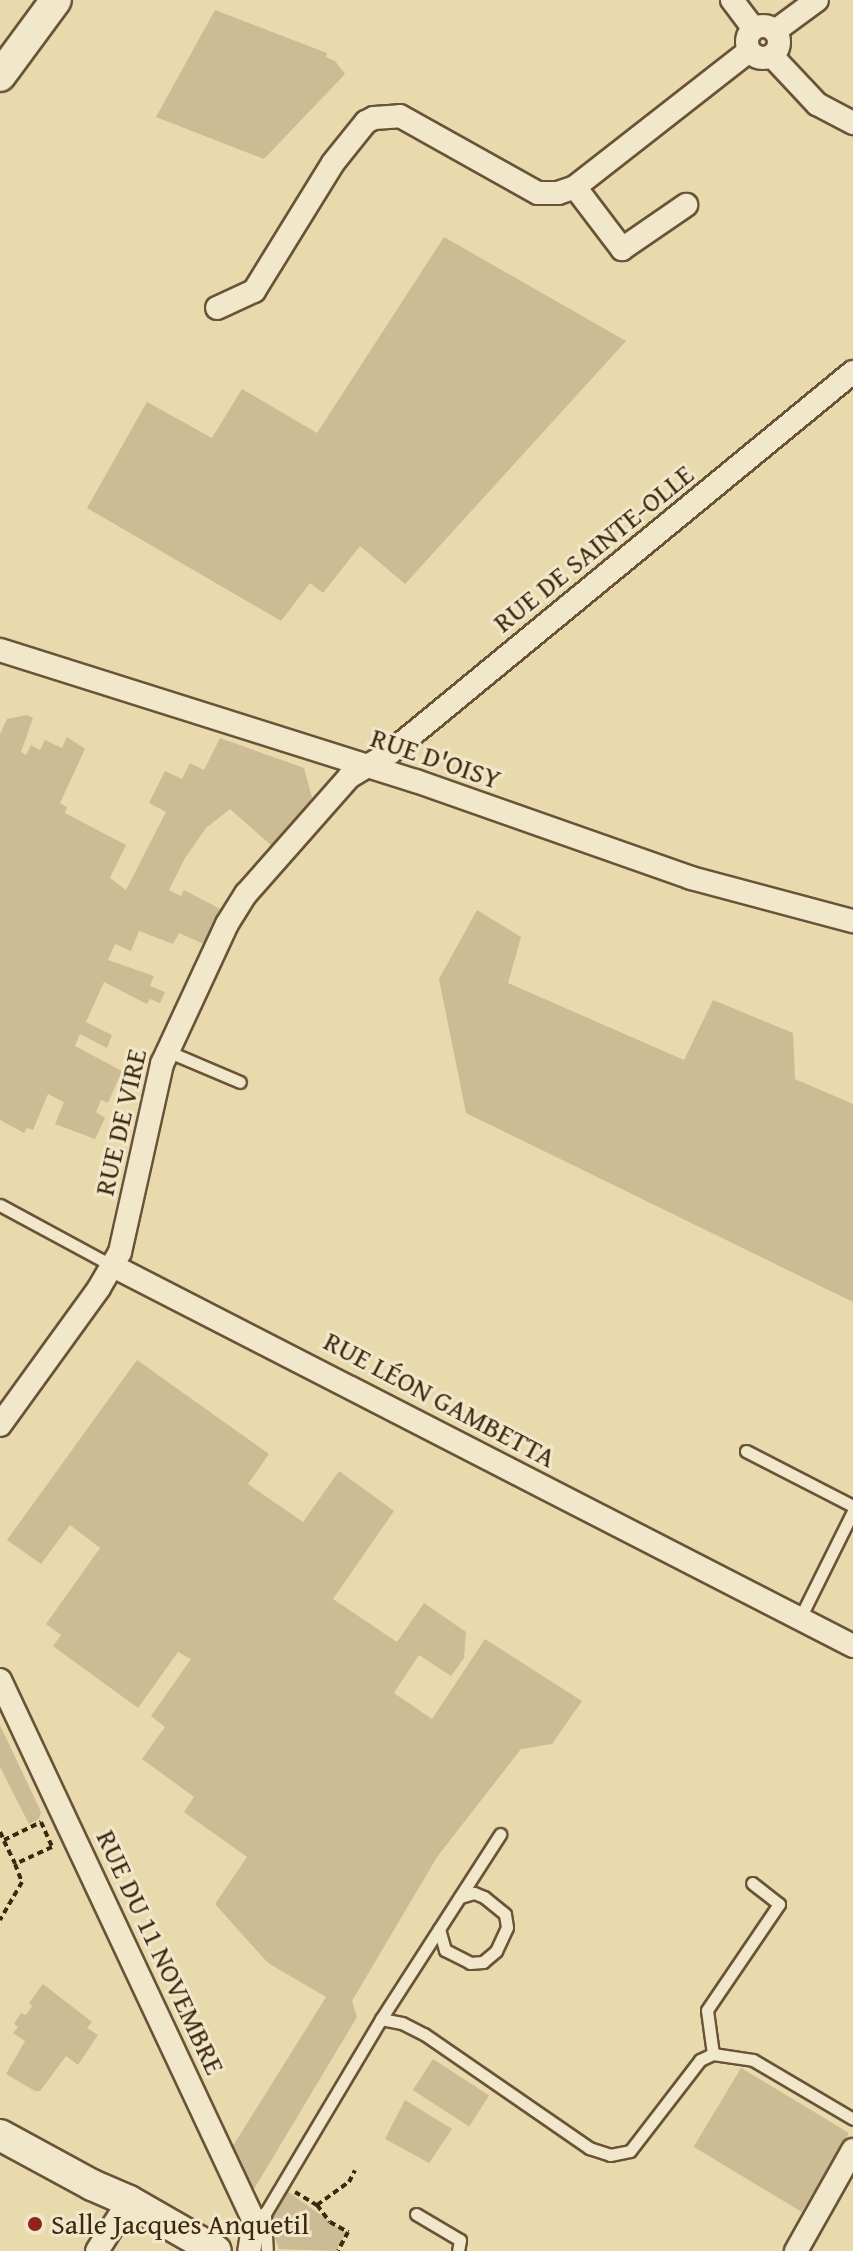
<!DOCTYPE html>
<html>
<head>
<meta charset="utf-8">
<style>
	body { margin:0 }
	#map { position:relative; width:853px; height:2251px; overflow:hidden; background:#e9daae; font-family:"Gentium Book Plus",serif }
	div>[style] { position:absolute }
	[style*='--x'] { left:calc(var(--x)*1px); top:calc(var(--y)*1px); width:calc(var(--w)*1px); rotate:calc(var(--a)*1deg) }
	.green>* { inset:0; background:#ccbb93; transform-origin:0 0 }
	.path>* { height:4px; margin-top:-2px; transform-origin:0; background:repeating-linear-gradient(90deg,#3f260f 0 6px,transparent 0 10px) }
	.roads { filter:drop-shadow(2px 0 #6a5337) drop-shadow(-2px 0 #6a5337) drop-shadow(0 2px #6a5337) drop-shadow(0 -2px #6a5337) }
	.service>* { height:11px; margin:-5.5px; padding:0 5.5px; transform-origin:5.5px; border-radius:5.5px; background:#f1e7ca }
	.minor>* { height:22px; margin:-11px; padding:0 11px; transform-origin:11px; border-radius:11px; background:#f1e7ca }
	.minor>.ring { margin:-11px; padding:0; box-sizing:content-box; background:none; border:22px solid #f1e7ca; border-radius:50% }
	.secondary>* { height:30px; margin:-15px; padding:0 15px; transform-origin:15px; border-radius:15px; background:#f1e7ca }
	.dots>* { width:22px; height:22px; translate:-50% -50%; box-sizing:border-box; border:4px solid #f1e7ca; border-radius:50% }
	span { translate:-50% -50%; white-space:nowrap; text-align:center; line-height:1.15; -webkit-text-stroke:6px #f1e7ca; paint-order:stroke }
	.street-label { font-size:28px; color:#3f260f }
	.poi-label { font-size:28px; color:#3f260f }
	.left { translate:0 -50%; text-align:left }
</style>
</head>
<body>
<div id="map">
	<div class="green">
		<i style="clip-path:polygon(215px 10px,327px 53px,326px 57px,335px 61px,345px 74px,264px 159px,156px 117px)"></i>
		<i style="clip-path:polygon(444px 237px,626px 341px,405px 584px,360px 546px,323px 593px,310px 583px,281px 621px,87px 508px,147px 402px,212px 438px,242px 389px,317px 433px)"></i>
		<i style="clip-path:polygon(27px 715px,33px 718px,21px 752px,26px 755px,31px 745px,40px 750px,45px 740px,62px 748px,67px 737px,85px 749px,60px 803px,67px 807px,65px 813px,126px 845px,110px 878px,126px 890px,166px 812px,149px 803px,165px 771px,182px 779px,190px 763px,204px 770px,220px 738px,304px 768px,313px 801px,272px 846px,230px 809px,206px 828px,185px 858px,169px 890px,181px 896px,184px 890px,222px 910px,206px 945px,179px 933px,173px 944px,139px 931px,131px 951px,115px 944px,108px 960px,154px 976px,150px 986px,165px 992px,160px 1003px,150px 999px,147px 1004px,104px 982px,86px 1022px,112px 1035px,107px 1048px,80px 1034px,75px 1046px,122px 1071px,108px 1103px,101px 1100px,96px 1112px,105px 1118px,95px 1139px,55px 1124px,64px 1102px,48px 1094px,33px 1130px,27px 1128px,24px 1133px,0 1120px,0 734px,7px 719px)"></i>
		<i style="clip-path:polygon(477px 910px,521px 937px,508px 983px,684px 1060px,713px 1000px,793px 1033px,795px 1079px,853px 1104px,853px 1302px,466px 1113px,439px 979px)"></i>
		<i style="clip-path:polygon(137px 1360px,269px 1454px,248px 1484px,303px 1522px,339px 1471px,394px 1511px,333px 1599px,397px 1642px,424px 1603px,466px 1632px,464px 1658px,451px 1676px,419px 1655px,394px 1693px,432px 1719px,485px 1639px,582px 1701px,552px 1744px,521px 1749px,437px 1857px,352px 2001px,357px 2017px,254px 2189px,248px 2185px,231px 2149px,326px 1997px,268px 1963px,215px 1904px,247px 1857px,184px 1812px,194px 1797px,142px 1759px,165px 1727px,151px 1716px,191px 1659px,178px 1652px,138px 1708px,53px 1646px,61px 1635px,46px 1624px,100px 1548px,70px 1525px,41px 1564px,7px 1540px)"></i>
		<i style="clip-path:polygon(0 1725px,41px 1812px,39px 1819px,29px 1824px,0 1767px)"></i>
		<i style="clip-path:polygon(43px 1984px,92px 2022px,87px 2028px,98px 2035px,78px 2065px,66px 2056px,40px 2091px,35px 2091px,6px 2074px,25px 2041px,13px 2033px,18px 2027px,14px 2024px,21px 2013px,26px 2015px,32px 2006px,29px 2003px)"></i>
		<i style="left:433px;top:2059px;width:67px;height:37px;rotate:33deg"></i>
		<i style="left:741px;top:2068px;width:126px;height:92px;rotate:31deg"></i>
		<i style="clip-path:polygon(405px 2100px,452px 2129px,429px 2163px,385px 2139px)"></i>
		<i style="clip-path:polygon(287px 2191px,346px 2233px,336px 2251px,279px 2249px,269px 2222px)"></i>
	</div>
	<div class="path">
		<i style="--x:0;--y:1832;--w:9;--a:63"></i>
		<i style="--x:4;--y:1840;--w:41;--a:-25.9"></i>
		<i style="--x:41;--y:1822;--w:27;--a:66"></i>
		<i style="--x:52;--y:1847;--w:41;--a:155.3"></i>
		<i style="--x:15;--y:1864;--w:19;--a:69"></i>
		<i style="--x:22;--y:1882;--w:44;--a:120.1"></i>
		<i style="--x:4;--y:1841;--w:25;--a:64"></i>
		<i style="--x:295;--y:2192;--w:26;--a:31"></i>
		<i style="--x:317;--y:2205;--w:21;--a:53"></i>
		<i style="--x:330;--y:2222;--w:21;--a:29"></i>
		<i style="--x:348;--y:2232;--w:21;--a:118"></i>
		<i style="--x:317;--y:2205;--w:39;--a:-36"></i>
		<i style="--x:349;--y:2182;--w:13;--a:-63"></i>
	</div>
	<div class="roads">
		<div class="service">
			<i style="--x:167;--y:1051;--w:79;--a:23"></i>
			<i style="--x:0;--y:1205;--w:128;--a:28.4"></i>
			<i style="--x:746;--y:1451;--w:120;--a:27.2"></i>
			<i style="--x:800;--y:1618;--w:119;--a:-63.6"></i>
			<i style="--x:439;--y:1929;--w:22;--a:74"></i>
			<i style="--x:445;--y:1950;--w:28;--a:27"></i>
			<i style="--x:470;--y:1963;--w:13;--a:-4"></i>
			<i style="--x:483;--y:1962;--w:17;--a:-40"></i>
			<i style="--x:496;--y:1951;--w:26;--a:-65"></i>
			<i style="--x:507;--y:1927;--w:13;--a:-99"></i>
			<i style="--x:505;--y:1914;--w:27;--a:-141"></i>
			<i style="--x:484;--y:1897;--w:11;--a:-158"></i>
			<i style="--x:474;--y:1893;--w:15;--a:164"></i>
			<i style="--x:381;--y:2019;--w:21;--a:11"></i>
			<i style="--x:402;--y:2023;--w:25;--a:27"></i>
			<i style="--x:424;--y:2034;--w:201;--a:34.6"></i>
			<i style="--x:589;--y:2148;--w:22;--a:18"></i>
			<i style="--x:610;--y:2155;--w:20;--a:-11"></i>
			<i style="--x:630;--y:2151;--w:115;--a:-52.4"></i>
			<i style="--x:700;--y:2060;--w:14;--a:-25"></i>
			<i style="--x:713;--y:2054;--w:40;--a:8.5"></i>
			<i style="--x:753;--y:2060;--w:116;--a:30.5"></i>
			<i style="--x:713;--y:2054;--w:44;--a:-97.8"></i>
			<i style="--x:707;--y:2010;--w:128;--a:-55.8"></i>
			<i style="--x:779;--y:1904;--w:34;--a:-142"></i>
			<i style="--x:416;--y:2214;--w:51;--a:30.6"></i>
			<i style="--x:460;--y:2240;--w:11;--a:100"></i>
			<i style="--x:265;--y:2216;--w:35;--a:87"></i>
			<i style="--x:254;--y:2221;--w:15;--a:-37"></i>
			<i style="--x:266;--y:2212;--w:225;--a:-59.2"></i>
			<i style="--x:381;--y:2019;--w:220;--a:-57.2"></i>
		</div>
		<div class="minor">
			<i style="--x:732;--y:0;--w:35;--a:53"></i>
			<i class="ring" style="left:747px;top:26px;width:10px;height:10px"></i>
			<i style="--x:775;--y:31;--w:52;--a:-36.4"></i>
			<i style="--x:772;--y:56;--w:66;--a:46.8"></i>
			<i style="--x:817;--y:104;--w:41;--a:27.8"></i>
			<i style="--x:575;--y:187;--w:78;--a:52.8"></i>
			<i style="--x:622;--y:249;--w:78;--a:-34.5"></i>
			<i style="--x:217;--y:308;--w:41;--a:-24.7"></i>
			<i style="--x:254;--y:291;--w:150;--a:-58.3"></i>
			<i style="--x:333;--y:163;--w:53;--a:-51.2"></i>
			<i style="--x:366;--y:122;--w:9;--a:-27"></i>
			<i style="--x:374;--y:118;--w:26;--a:-4"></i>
			<i style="--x:400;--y:116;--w:158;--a:29.2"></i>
			<i style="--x:538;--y:193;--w:20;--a:0"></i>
			<i style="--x:558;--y:193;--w:18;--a:-19"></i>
			<i style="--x:575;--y:187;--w:221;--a:-38"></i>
			<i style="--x:0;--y:650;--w:436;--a:17.5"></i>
			<i style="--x:416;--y:781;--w:292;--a:19.4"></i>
			<i style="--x:691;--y:878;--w:168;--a:14.9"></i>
			<i style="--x:113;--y:1266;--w:832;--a:27.18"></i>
			<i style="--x:0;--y:1425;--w:169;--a:-54.1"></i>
			<i style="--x:99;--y:1288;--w:42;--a:-59.7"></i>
			<i style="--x:120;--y:1252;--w:193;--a:-77.4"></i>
			<i style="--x:162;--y:1064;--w:154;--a:-65.1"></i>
			<i style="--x:227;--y:924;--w:36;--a:-58"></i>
			<i style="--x:246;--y:894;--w:156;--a:-48.6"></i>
			<i style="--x:349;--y:777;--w:49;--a:-30.8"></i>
			<i style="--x:391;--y:752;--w:598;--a:-39.44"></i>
			<i style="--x:0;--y:1680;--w:598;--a:64.85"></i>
			<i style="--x:254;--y:2221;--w:30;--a:99"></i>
			<i style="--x:97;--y:2251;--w:59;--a:-57.4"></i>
			<i style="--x:796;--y:2251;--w:116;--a:-60.6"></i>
		</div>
		<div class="secondary">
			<i style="--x:0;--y:76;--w:94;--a:-53.6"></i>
			<i style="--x:0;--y:2135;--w:105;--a:28.5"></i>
			<i style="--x:92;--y:2185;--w:40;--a:23.4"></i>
			<i style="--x:129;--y:2201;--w:100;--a:29.9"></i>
		</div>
	</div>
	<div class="dots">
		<i style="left:35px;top:2224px;background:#8f2418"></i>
	</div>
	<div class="street-label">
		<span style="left:593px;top:548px;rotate:-39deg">RUE DE SAINTE-OLLE</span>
		<span style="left:436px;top:758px;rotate:19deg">RUE D'OISY</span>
		<span style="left:120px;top:1122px;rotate:-77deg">RUE DE VIRE</span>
		<span style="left:440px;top:1399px;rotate:28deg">RUE LÉON GAMBETTA</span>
		<span style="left:161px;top:1952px;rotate:65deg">RUE DU 11 NOVEMBRE</span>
	</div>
	<div class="poi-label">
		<span class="left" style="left:51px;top:2224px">Salle Jacques Anquetil</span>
	</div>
</div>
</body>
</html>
